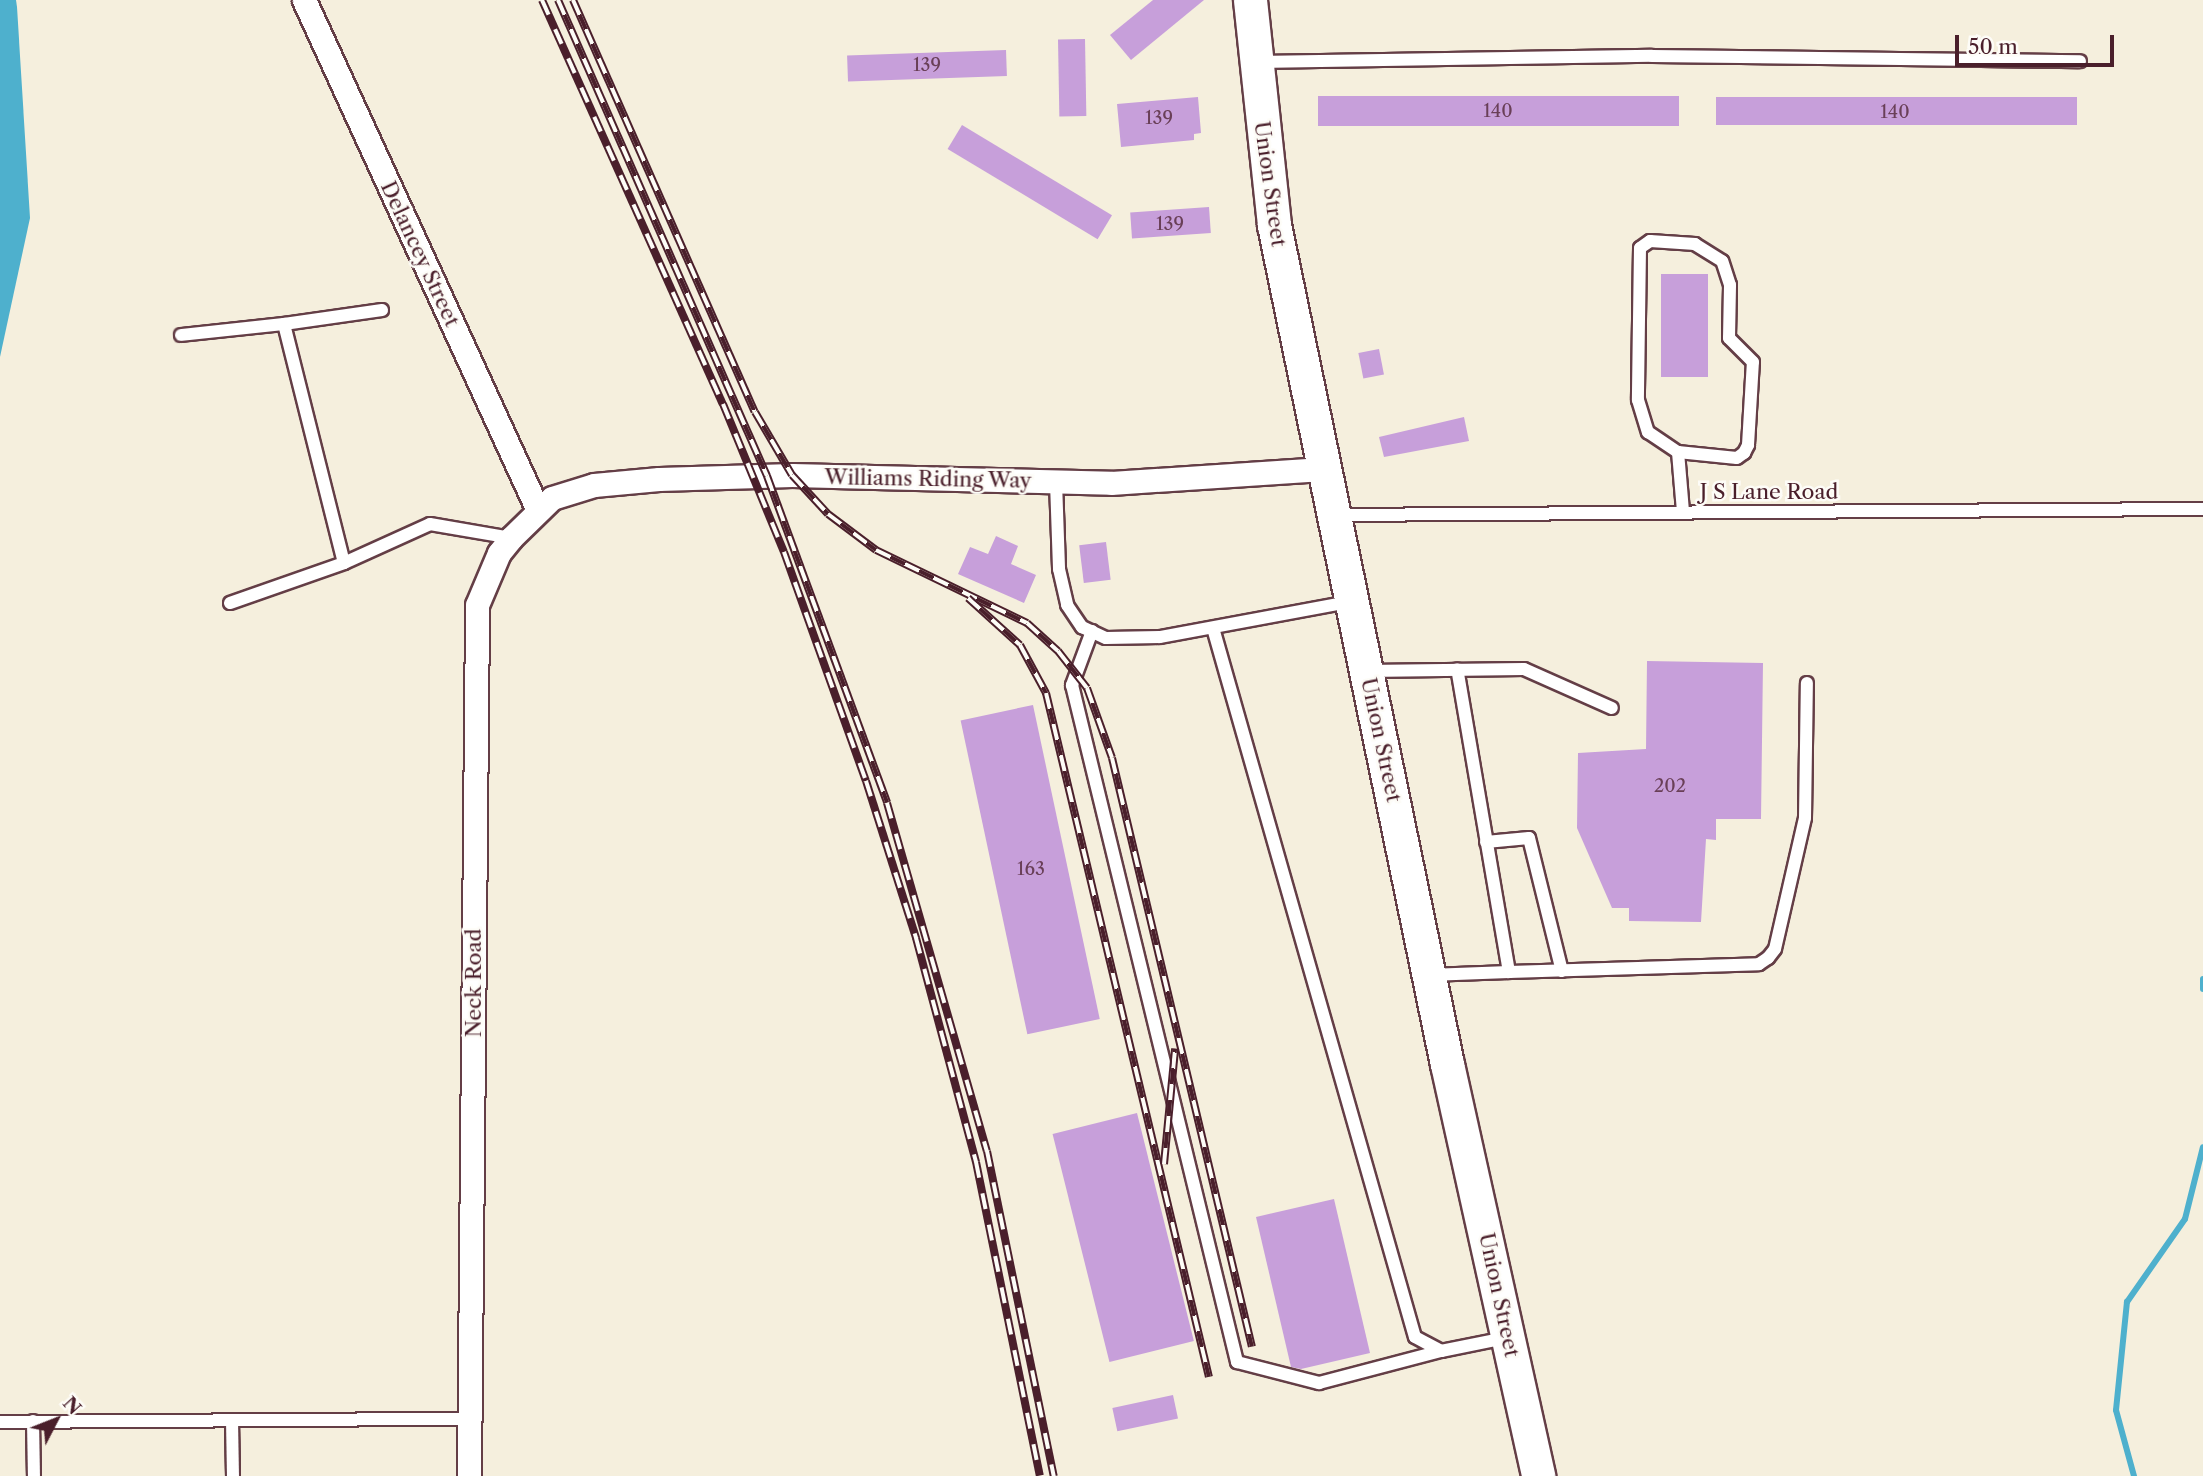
<!DOCTYPE html>
<html>
<head>
<meta charset="utf-8">
<style>
	body { margin:0 }
	#map { position:relative; width:2203px; height:1476px; overflow:hidden; background:#f5efdd; font-family:"Libre Caslon Text",serif }
	div>[style] { position:absolute }
	[style*='--x'] { left:calc(var(--x)*1px); top:calc(var(--y)*1px); width:calc(var(--w)*1px); rotate:calc(var(--a)*1deg) }
	.water>* { inset:0; background:#4eb0cd }
	.stream>* { height:6px; margin:-3px; padding:0 3px; transform-origin:3px; border-radius:3px; background:#4eb0cd }
	.building>* { inset:0; background:#c79fda; transform-origin:0 0 }
	.roads { filter:drop-shadow(2px 0 #643e46) drop-shadow(-2px 0 #643e46) drop-shadow(0 2px #643e46) drop-shadow(0 -2px #643e46) }
	.service>* { height:12px; margin:-6px; padding:0 6px; transform-origin:6px; border-radius:6px; background:#fff }
	.minor>* { height:23px; margin:-11.5px; padding:0 11.5px; transform-origin:11.5px; border-radius:11.5px; background:#fff }
	.secondary>* { height:33px; margin:-16.5px; padding:0 16.5px; transform-origin:16.5px; border-radius:16.5px; background:#fff }
	.rail>* { height:8px; margin-top:-4px; transform-origin:0; background:repeating-linear-gradient(90deg,#fdfcf7 0 16px,#4a1f2b 0 32px); box-sizing:border-box; border-block:2px solid #4a1f2b }
	span { translate:-50% -50%; white-space:nowrap; text-align:center; line-height:1.15; -webkit-text-stroke:5px #fdfcf7; paint-order:stroke }
	.number-label { font-size:18px; color:#693f57 }
	.number-label span { -webkit-text-stroke-width:0 }
	.street-label { font-size:21px; color:#4a1f2b }
	.north { position:absolute; left:21px; top:1385px; width:70px; height:70px; -webkit-text-stroke:5px #fdfcf7; paint-order:stroke; rotate:48deg; font-size:19px; font-weight:700; line-height:28px; text-align:center; color:#4a1f2b }
	.north::after { content:''; display:block; margin:auto; width:24px; height:32px; background:#4a1f2b; clip-path:polygon(50% 0,100% 100%,50% 72%,0 100%) }
	.scale { position:absolute; left:1955px; top:35px; width:159px; height:32px; box-sizing:border-box; border:4px solid #4a1f2b; border-top:0; padding-left:9px; font-size:21px; line-height:24px; white-space:nowrap; color:#4a1f2b; -webkit-text-stroke:5px #fdfcf7; paint-order:stroke }
</style>
</head>
<body>
<div id="map">
	<div class="water">
		<i style="clip-path:polygon(0 0,16px 0,17px 7px,30px 218px,0 357px)"></i>
	</div>
	<div class="stream">
		<i style="--x:2203;--y:979;--w:10;--a:90"></i>
		<i style="--x:2134;--y:1476;--w:68;--a:-105.3"></i>
		<i style="--x:2116;--y:1410;--w:109;--a:-84.2"></i>
		<i style="--x:2127;--y:1302;--w:101;--a:-55.1"></i>
		<i style="--x:2185;--y:1219;--w:74;--a:-76"></i>
	</div>
	<div class="building">
		<i style="clip-path:polygon(1153px 0,1204px 0,1131px 60px,1110px 35px)"></i>
		<i style="left:1085px;top:39px;width:77px;height:27px;rotate:89deg"></i>
		<i style="left:1006px;top:50px;width:26px;height:159px;rotate:88deg"></i>
		<i style="left:1318px;top:96px;width:361px;height:30px"></i>
		<i style="clip-path:polygon(1198px 97px,1201px 133px,1194px 134px,1194px 140px,1121px 147px,1117px 104px)"></i>
		<i style="left:1716px;top:97px;width:361px;height:28px"></i>
		<i style="left:962px;top:125px;width:175px;height:28px;rotate:31deg"></i>
		<i style="left:1209px;top:207px;width:26px;height:79px;rotate:86deg"></i>
		<i style="left:1708px;top:274px;width:103px;height:47px;rotate:90deg"></i>
		<i style="left:1379px;top:349px;width:26px;height:21px;rotate:79deg"></i>
		<i style="clip-path:polygon(1464px 417px,1469px 441px,1384px 457px,1379px 437px)"></i>
		<i style="clip-path:polygon(996px 536px,1018px 546px,1011px 564px,1036px 575px,1024px 603px,958px 574px,970px 547px,988px 554px)"></i>
		<i style="left:1106px;top:542px;width:38px;height:27px;rotate:83deg"></i>
		<i style="clip-path:polygon(1647px 661px,1763px 663px,1761px 819px,1716px 819px,1716px 840px,1706px 839px,1701px 922px,1629px 921px,1629px 908px,1612px 908px,1577px 828px,1578px 753px,1646px 749px)"></i>
		<i style="left:1033px;top:705px;width:321px;height:74px;rotate:78deg"></i>
		<i style="left:1137px;top:1113px;width:235px;height:87px;rotate:76deg"></i>
		<i style="clip-path:polygon(1334px 1199px,1370px 1353px,1301px 1369px,1291px 1367px,1256px 1217px)"></i>
		<i style="left:1173px;top:1395px;width:24px;height:62px;rotate:78deg"></i>
	</div>
	<div class="roads">
		<div class="service">
			<i style="--x:1257;--y:62;--w:395;--a:-0.9"></i>
			<i style="--x:1652;--y:56;--w:428;--a:0.7"></i>
			<i style="--x:181;--y:335;--w:104;--a:-6.1"></i>
			<i style="--x:1678;--y:452;--w:59;--a:5.8"></i>
			<i style="--x:1737;--y:458;--w:9;--a:-36"></i>
			<i style="--x:1744;--y:453;--w:9;--a:-63"></i>
			<i style="--x:1748;--y:445;--w:83;--a:-86.6"></i>
			<i style="--x:1753;--y:362;--w:34;--a:-135"></i>
			<i style="--x:1729;--y:338;--w:53;--a:-88.9"></i>
			<i style="--x:1730;--y:285;--w:25;--a:-108"></i>
			<i style="--x:1722;--y:261;--w:32;--a:-148"></i>
			<i style="--x:1695;--y:244;--w:45;--a:-176.2"></i>
			<i style="--x:1650;--y:241;--w:12;--a:145"></i>
			<i style="--x:1640;--y:248;--w:152;--a:90.8"></i>
			<i style="--x:1638;--y:400;--w:34;--a:73"></i>
			<i style="--x:1648;--y:432;--w:36;--a:34"></i>
			<i style="--x:1678;--y:452;--w:59;--a:85.2"></i>
			<i style="--x:1056;--y:482;--w:87;--a:88"></i>
			<i style="--x:1059;--y:569;--w:37;--a:77"></i>
			<i style="--x:1067;--y:605;--w:27;--a:56"></i>
			<i style="--x:1082;--y:627;--w:26;--a:25"></i>
			<i style="--x:1106;--y:638;--w:54;--a:-1.1"></i>
			<i style="--x:1160;--y:637;--w:192;--a:-10.5"></i>
			<i style="--x:1335;--y:515;--w:868;--a:-0.4"></i>
			<i style="--x:344;--y:563;--w:246;--a:-104.1"></i>
			<i style="--x:284;--y:324;--w:99;--a:-8.1"></i>
			<i style="--x:230;--y:603;--w:121;--a:-19.3"></i>
			<i style="--x:344;--y:563;--w:94;--a:-24.4"></i>
			<i style="--x:430;--y:524;--w:82;--a:9.8"></i>
			<i style="--x:1213;--y:628;--w:737;--a:74.1"></i>
			<i style="--x:1415;--y:1337;--w:30;--a:28"></i>
			<i style="--x:1441;--y:1351;--w:65;--a:-11.5"></i>
			<i style="--x:1092;--y:631;--w:58;--a:110.3"></i>
			<i style="--x:1072;--y:685;--w:697;--a:76.3"></i>
			<i style="--x:1237;--y:1362;--w:85;--a:14.4"></i>
			<i style="--x:1319;--y:1383;--w:126;--a:-14.7"></i>
			<i style="--x:1366;--y:671;--w:158;--a:-0.7"></i>
			<i style="--x:1524;--y:669;--w:96;--a:23.9"></i>
			<i style="--x:1486;--y:842;--w:43;--a:-5.3"></i>
			<i style="--x:1529;--y:838;--w:137;--a:76.1"></i>
			<i style="--x:1509;--y:972;--w:250;--a:-1.8"></i>
			<i style="--x:1759;--y:964;--w:11;--a:-34"></i>
			<i style="--x:1768;--y:958;--w:11;--a:-52"></i>
			<i style="--x:1775;--y:949;--w:134;--a:-77.1"></i>
			<i style="--x:1805;--y:818;--w:135;--a:-89.2"></i>
			<i style="--x:1429;--y:975;--w:80;--a:-2.1"></i>
			<i style="--x:1509;--y:972;--w:307;--a:-99.7"></i>
			<i style="--x:232;--y:1420;--w:56;--a:89"></i>
			<i style="--x:33;--y:1421;--w:55;--a:89"></i>
			<i style="--x:0;--y:1422;--w:470;--a:-0.4"></i>
		</div>
		<div class="minor">
			<i style="--x:304;--y:0;--w:559;--a:65.36"></i>
			<i style="--x:469;--y:1476;--w:871;--a:-89.47"></i>
			<i style="--x:477;--y:605;--w:56;--a:-67.1"></i>
			<i style="--x:499;--y:553;--w:19;--a:-51"></i>
			<i style="--x:511;--y:538;--w:57;--a:-44.3"></i>
			<i style="--x:552;--y:498;--w:44;--a:-17.2"></i>
			<i style="--x:594;--y:485;--w:65;--a:-5.3"></i>
			<i style="--x:659;--y:479;--w:133;--a:-1.7"></i>
			<i style="--x:792;--y:475;--w:319;--a:1.4"></i>
			<i style="--x:1111;--y:483;--w:212;--a:-3.8"></i>
		</div>
		<div class="secondary">
			<i style="--x:1250;--y:0;--w:226;--a:83.9"></i>
			<i style="--x:1274;--y:225;--w:857;--a:78.35"></i>
			<i style="--x:1447;--y:1064;--w:422;--a:77.5"></i>
		</div>
	</div>
	<div class="rail">
		<i style="--x:542;--y:0;--w:443;--a:65.9"></i>
		<i style="--x:723;--y:404;--w:160;--a:67.6"></i>
		<i style="--x:784;--y:552;--w:243;--a:70.3"></i>
		<i style="--x:866;--y:781;--w:165;--a:72.3"></i>
		<i style="--x:916;--y:938;--w:232;--a:75"></i>
		<i style="--x:976;--y:1162;--w:320;--a:78.5"></i>
		<i style="--x:558;--y:0;--w:520;--a:66.29"></i>
		<i style="--x:767;--y:476;--w:348;--a:69.8"></i>
		<i style="--x:887;--y:803;--w:362;--a:74"></i>
		<i style="--x:987;--y:1151;--w:332;--a:78.4"></i>
		<i style="--x:573;--y:0;--w:450;--a:66.2"></i>
		<i style="--x:755;--y:412;--w:73;--a:59.6"></i>
		<i style="--x:792;--y:475;--w:53;--a:47.3"></i>
		<i style="--x:828;--y:514;--w:60;--a:36.9"></i>
		<i style="--x:876;--y:550;--w:168;--a:25.8"></i>
		<i style="--x:1027;--y:623;--w:42;--a:42.1"></i>
		<i style="--x:1058;--y:651;--w:47;--a:51.9"></i>
		<i style="--x:1087;--y:688;--w:74;--a:70.3"></i>
		<i style="--x:1112;--y:758;--w:605;--a:76.63"></i>
		<i style="--x:968;--y:598;--w:70;--a:42.1"></i>
		<i style="--x:1020;--y:645;--w:55;--a:61.6"></i>
		<i style="--x:1046;--y:693;--w:703;--a:76.6"></i>
		<i style="--x:1164;--y:1164;--w:116;--a:-84.5"></i>
	</div>
	<div class="number-label">
		<span style="left:927px;top:65px">139</span>
		<span style="left:1498px;top:111px">140</span>
		<span style="left:1895px;top:112px">140</span>
		<span style="left:1159px;top:118px">139</span>
		<span style="left:1170px;top:224px">139</span>
		<span style="left:1670px;top:786px">202</span>
		<span style="left:1031px;top:869px">163</span>
	</div>
	<div class="street-label">
		<span style="left:1270px;top:184px;rotate:82deg">Union Street</span>
		<span style="left:420px;top:254px;rotate:65deg">Delancey Street</span>
		<span style="left:928px;top:479px;rotate:1deg">Williams Riding Way</span>
		<span style="left:1769px;top:492px">J S Lane Road</span>
		<span style="left:1381px;top:740px;rotate:78deg">Union Street</span>
		<span style="left:474px;top:983px;rotate:-90deg">Neck Road</span>
		<span style="left:1499px;top:1295px;rotate:78deg">Union Street</span>
	</div>
	<div class="north">N</div>
	<div class="scale">50 m</div>
</div>
</body>
</html>
